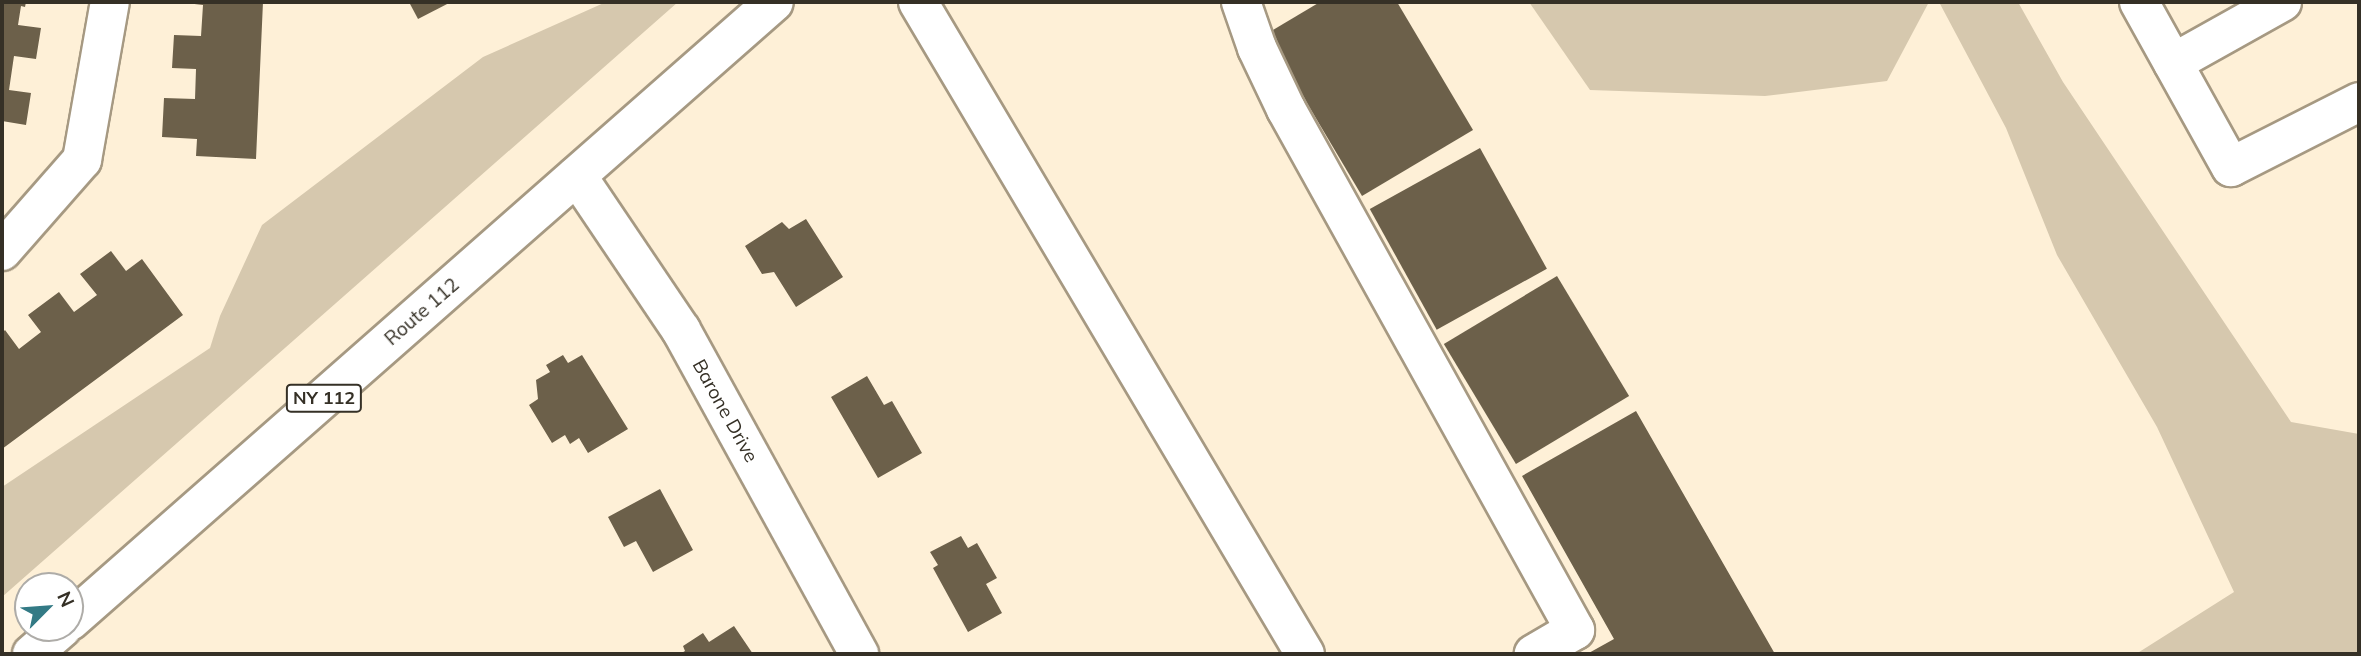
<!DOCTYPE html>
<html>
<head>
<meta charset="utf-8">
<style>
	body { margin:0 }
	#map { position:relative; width:2361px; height:656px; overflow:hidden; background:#fef0d7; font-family:Mulish,sans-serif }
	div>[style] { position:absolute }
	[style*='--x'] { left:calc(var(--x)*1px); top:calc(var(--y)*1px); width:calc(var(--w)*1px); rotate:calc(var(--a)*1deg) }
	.green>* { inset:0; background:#d6c8ae }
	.building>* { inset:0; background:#6c604a; transform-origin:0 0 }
	.roads { filter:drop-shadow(2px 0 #a69982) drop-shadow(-2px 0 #a69982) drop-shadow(0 2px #a69982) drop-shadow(0 -2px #a69982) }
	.minor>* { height:38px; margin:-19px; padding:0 19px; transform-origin:19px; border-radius:19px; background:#fff }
	.major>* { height:38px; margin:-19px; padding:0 19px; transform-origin:19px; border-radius:19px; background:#fff }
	span { translate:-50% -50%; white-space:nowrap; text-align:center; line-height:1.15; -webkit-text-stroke:7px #fff; paint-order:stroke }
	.shield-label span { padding:2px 5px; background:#fff; border:2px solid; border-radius:5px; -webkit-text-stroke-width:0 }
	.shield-label { font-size:18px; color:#353026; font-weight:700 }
	.street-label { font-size:19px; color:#353026 }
	.frame { position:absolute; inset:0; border:4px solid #353026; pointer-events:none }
	.north { position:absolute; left:14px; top:572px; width:70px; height:70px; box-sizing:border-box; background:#fff; border:2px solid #aeaca8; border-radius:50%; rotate:65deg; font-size:19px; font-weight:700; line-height:28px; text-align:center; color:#353026 }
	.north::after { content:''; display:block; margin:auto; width:24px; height:32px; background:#337a85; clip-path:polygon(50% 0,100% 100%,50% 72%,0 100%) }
</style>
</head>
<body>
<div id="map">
	<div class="green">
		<i style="clip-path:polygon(606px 2px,678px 2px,2px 597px,2px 487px,210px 348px,220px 316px,262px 225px,483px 57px)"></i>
		<i style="clip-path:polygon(1529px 2px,1929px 2px,1887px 81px,1765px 96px,1590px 90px)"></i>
		<i style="clip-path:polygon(1939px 2px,2018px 2px,2063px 82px,2291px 422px,2359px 434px,2359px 654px,2136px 654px,2234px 592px,2157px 427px,2057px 255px,2006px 128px)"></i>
	</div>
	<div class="building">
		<i style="clip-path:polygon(2px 2px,26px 2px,25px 7px,21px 6px,18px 25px,41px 28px,36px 59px,14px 56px,9px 90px,31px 93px,26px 125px,2px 121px)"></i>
		<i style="clip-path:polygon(177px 2px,263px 2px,256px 159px,196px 156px,197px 139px,162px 137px,164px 98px,195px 99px,196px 69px,172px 68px,174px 35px,201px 36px,203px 5px)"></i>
		<i style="clip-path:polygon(409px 2px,451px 2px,418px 19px)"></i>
		<i style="clip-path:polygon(1320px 2px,1397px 2px,1473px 130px,1362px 196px,1266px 34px)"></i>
		<i style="left:1480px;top:148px;width:138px;height:126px;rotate:61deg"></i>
		<i style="clip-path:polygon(806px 219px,843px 277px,796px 307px,774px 272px,762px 274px,745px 246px,782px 222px,789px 229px)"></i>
		<i style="clip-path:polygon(111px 251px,126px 271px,142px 259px,183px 315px,2px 449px,2px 333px,5px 330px,19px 349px,41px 332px,28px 315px,59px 292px,74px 312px,97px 295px,80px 274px)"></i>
		<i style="left:1557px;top:276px;width:140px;height:132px;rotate:59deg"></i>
		<i style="clip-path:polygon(563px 355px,568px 363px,582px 355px,628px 429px,588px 453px,579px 438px,570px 444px,565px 435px,552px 443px,529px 405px,538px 399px,536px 380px,550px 372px,546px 365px)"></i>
		<i style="clip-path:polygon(867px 376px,884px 405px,892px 401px,922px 453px,878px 478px,831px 397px)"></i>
		<i style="clip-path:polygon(1636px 411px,1775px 654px,1587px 654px,1614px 639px,1522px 476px)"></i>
		<i style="clip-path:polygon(660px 489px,693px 550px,653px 572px,636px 541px,624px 547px,608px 517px)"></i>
		<i style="clip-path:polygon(961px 536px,968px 548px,977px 543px,997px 578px,986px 584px,1002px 613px,968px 632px,933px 568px,938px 565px,930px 552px)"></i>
		<i style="clip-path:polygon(734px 626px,753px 654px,680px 654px,685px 651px,683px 646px,703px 633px,709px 642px)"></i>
	</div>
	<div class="roads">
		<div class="minor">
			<i style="--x:918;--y:2;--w:758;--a:59.31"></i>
			<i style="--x:1241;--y:2;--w:49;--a:70.8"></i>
			<i style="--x:1257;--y:48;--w:68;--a:64.6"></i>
			<i style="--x:1286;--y:109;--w:596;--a:60.98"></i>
			<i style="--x:1575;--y:630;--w:48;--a:149.7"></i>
			<i style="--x:2139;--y:2;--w:189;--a:60.9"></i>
			<i style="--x:2231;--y:167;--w:144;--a:-26.9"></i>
			<i style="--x:2173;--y:63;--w:125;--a:-29.2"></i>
			<i style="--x:577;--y:176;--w:186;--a:56"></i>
			<i style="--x:681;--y:330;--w:370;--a:61.2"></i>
			<i style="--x:2;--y:251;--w:121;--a:-48.7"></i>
			<i style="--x:82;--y:160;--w:160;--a:-80"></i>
		</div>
		<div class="major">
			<i style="--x:70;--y:621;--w:937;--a:-41.32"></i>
			<i style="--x:32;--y:654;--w:40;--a:-41"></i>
		</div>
	</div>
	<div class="shield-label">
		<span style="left:324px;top:398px">NY 112</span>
	</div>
	<div class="street-label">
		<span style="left:422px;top:312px;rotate:-41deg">Route 112</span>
		<span style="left:725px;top:411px;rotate:61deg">Barone Drive</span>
	</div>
	<div class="frame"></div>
	<div class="north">N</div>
</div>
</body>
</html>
